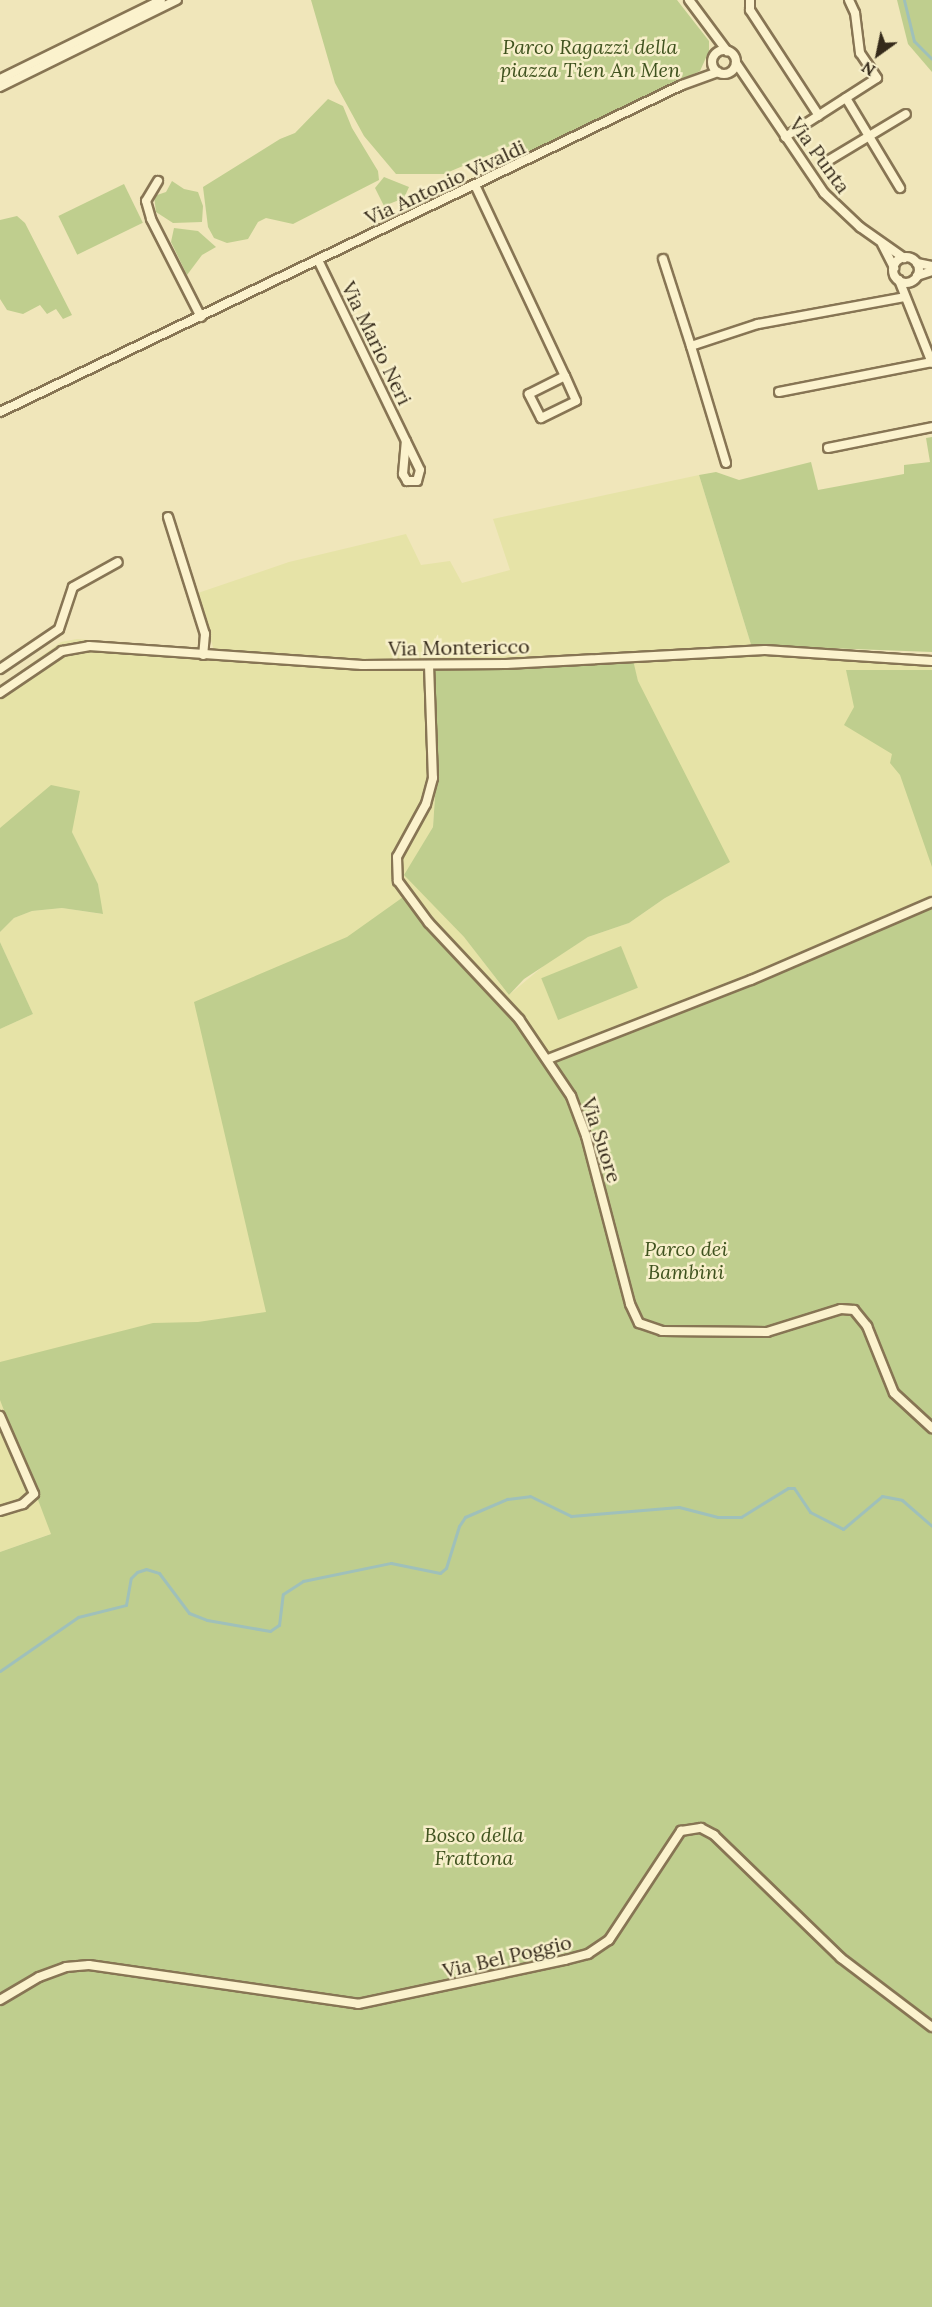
<!DOCTYPE html>
<html>
<head>
<meta charset="utf-8">
<style>
	body { margin:0 }
	#map { position:relative; width:932px; height:2307px; overflow:hidden; background:#f0e6ba; font-family:Lora,serif }
	div>[style] { position:absolute }
	[style*='--x'] { left:calc(var(--x)*1px); top:calc(var(--y)*1px); width:calc(var(--w)*1px); rotate:calc(var(--a)*1deg) }
	.farmland>* { inset:0; background:#e6e3a7 }
	.green>* { inset:0; background:#bfce8e; transform-origin:0 0 }
	.stream>* { height:3px; margin:-1.5px; padding:0 1.5px; transform-origin:1.5px; border-radius:1.5px; background:#9fc0ba }
	.roads { filter:drop-shadow(2px 0 #877554) drop-shadow(-2px 0 #877554) drop-shadow(0 2px #877554) drop-shadow(0 -2px #877554) }
	.street>* { height:8px; margin:-4px; padding:0 4px; transform-origin:4px; border-radius:4px; background:#fbf2cd }
	.street>.ring { margin:-4px; padding:0; box-sizing:content-box; background:none; border:8px solid #fbf2cd; border-radius:50% }
	span { translate:-50% -50%; white-space:nowrap; text-align:center; line-height:1.15; -webkit-text-stroke:5px #f7efca; paint-order:stroke }
	.park-label { font-size:20px; color:#40531f; font-style:italic }
	.street-label { font-size:20px; color:#352a1a }
	.north { position:absolute; left:848px; top:24px; width:60px; height:60px; -webkit-text-stroke:4px #f7efca; paint-order:stroke; rotate:213deg; font-size:16px; font-weight:700; line-height:24px; text-align:center; color:#352a1a }
	.north::after { content:''; display:block; margin:auto; width:21px; height:27px; background:#352a1a; clip-path:polygon(50% 0,100% 100%,50% 72%,0 100%) }
</style>
</head>
<body>
<div id="map">
	<div class="farmland">
		<i style="clip-path:polygon(evenodd,699px 475px,753px 651px,932px 663px,932px 1424px,56px 1532px,0 1552px,0 1029px,33px 1014px,0 942px,0 932px,14px 918px,32px 911px,62px 908px,102px 914px,98px 884px,72px 832px,0 828px,0 686px,61px 642px,77px 639px,214px 651px,198px 593px,289px 562px,406px 534px,421px 565px,450px 561px,462px 583px,510px 570px,493px 519px,699px 475px,632px 660px,638px 681px,665px 898px,629px 923px,588px 937px,547px 963px,509px 995px,464px 937px,405px 875px,433px 827px,438px 751px,632px 660px)"></i>
	</div>
	<div class="green">
		<i style="clip-path:polygon(311px 0,677px 0,709px 41px,709px 51px,700px 71px,528px 152px,522px 141px,444px 174px,396px 174px,364px 136px,335px 83px)"></i>
		<i style="clip-path:polygon(897px 0,932px 0,932px 72px,908px 44px)"></i>
		<i style="clip-path:polygon(328px 99px,343px 106px,352px 128px,378px 171px,379px 180px,293px 224px,266px 218px,258px 222px,248px 239px,227px 243px,214px 238px,208px 227px,203px 187px,280px 139px,295px 133px)"></i>
		<i style="clip-path:polygon(384px 177px,409px 187px,404px 198px,384px 206px,375px 188px)"></i>
		<i style="clip-path:polygon(172px 181px,184px 189px,198px 192px,203px 206px,202px 222px,173px 223px,156px 212px,154px 196px,166px 192px)"></i>
		<i style="left:124px;top:184px;width:43px;height:73px;rotate:64deg"></i>
		<i style="clip-path:polygon(17px 216px,25px 223px,72px 315px,63px 319px,56px 309px,47px 314px,40px 305px,23px 314px,7px 310px,0 299px,0 220px)"></i>
		<i style="clip-path:polygon(174px 228px,198px 231px,216px 247px,202px 255px,187px 275px,171px 242px)"></i>
		<i style="clip-path:polygon(932px 437px,932px 652px,774px 646px,753px 651px,699px 475px,716px 472px,739px 480px,811px 462px,818px 490px,904px 474px,904px 465px,930px 462px,926px 438px)"></i>
		<i style="clip-path:polygon(633px 660px,638px 681px,730px 862px,665px 898px,629px 923px,588px 937px,524px 979px,509px 995px,464px 937px,404px 875px,433px 827px,438px 751px,431px 662px)"></i>
		<i style="clip-path:polygon(846px 670px,932px 670px,932px 867px,900px 775px,890px 763px,892px 754px,844px 725px,854px 707px)"></i>
		<i style="clip-path:polygon(51px 785px,80px 791px,72px 832px,98px 884px,103px 914px,62px 908px,32px 911px,14px 918px,0 932px,0 828px)"></i>
		<i style="clip-path:polygon(406px 895px,550px 1062px,570px 1057px,932px 903px,932px 2307px,0 2307px,0 1552px,51px 1534px,0 1400px,0 1362px,153px 1323px,198px 1322px,266px 1312px,194px 1002px,347px 937px)"></i>
		<i style="clip-path:polygon(0 942px,33px 1014px,0 1029px)"></i>
		<i style="left:621px;top:946px;width:45px;height:86px;rotate:68deg"></i>
	</div>
	<div class="stream">
		<i style="--x:904;--y:0;--w:42;--a:76.3"></i>
		<i style="--x:914;--y:41;--w:25;--a:45"></i>
		<i style="--x:0;--y:1671;--w:95;--a:-34.7"></i>
		<i style="--x:78;--y:1617;--w:49;--a:-14"></i>
		<i style="--x:126;--y:1605;--w:27;--a:-80"></i>
		<i style="--x:131;--y:1578;--w:8;--a:-45"></i>
		<i style="--x:137;--y:1572;--w:9;--a:-18"></i>
		<i style="--x:146;--y:1569;--w:14;--a:17"></i>
		<i style="--x:159;--y:1573;--w:50;--a:53.1"></i>
		<i style="--x:189;--y:1613;--w:19;--a:21"></i>
		<i style="--x:207;--y:1620;--w:64;--a:9.9"></i>
		<i style="--x:270;--y:1631;--w:11;--a:-34"></i>
		<i style="--x:279;--y:1625;--w:31;--a:-83"></i>
		<i style="--x:283;--y:1594;--w:24;--a:-33"></i>
		<i style="--x:303;--y:1581;--w:90;--a:-11.6"></i>
		<i style="--x:391;--y:1563;--w:50;--a:11.5"></i>
		<i style="--x:440;--y:1573;--w:8;--a:-40"></i>
		<i style="--x:446;--y:1568;--w:44;--a:-72.8"></i>
		<i style="--x:459;--y:1526;--w:11;--a:-56"></i>
		<i style="--x:465;--y:1517;--w:46;--a:-23.2"></i>
		<i style="--x:507;--y:1499;--w:23;--a:-7"></i>
		<i style="--x:530;--y:1496;--w:46;--a:26"></i>
		<i style="--x:571;--y:1516;--w:108;--a:-4.8"></i>
		<i style="--x:679;--y:1507;--w:40;--a:14.4"></i>
		<i style="--x:718;--y:1517;--w:23;--a:0"></i>
		<i style="--x:741;--y:1517;--w:55;--a:-31.7"></i>
		<i style="--x:788;--y:1488;--w:6;--a:0"></i>
		<i style="--x:794;--y:1488;--w:29;--a:56"></i>
		<i style="--x:810;--y:1512;--w:37;--a:27"></i>
		<i style="--x:843;--y:1529;--w:51;--a:-40.2"></i>
		<i style="--x:882;--y:1496;--w:20;--a:11"></i>
		<i style="--x:902;--y:1500;--w:40;--a:41"></i>
	</div>
	<div class="roads">
		<div class="street">
			<i style="--x:689;--y:0;--w:64;--a:53.3"></i>
			<i style="--x:750;--y:0;--w:10;--a:90"></i>
			<i style="--x:750;--y:10;--w:126;--a:56.9"></i>
			<i class="ring" style="left:712px;top:50px;width:16px;height:16px"></i>
			<i style="--x:736;--y:63;--w:157;--a:55.9"></i>
			<i style="--x:824;--y:193;--w:50;--a:43.4"></i>
			<i style="--x:860;--y:227;--w:54;--a:35.2"></i>
			<i style="--x:0;--y:79;--w:179;--a:-26.1"></i>
			<i style="--x:0;--y:87;--w:197;--a:-26.2"></i>
			<i style="--x:846;--y:98;--w:105;--a:59"></i>
			<i style="--x:785;--y:137;--w:109;--a:-32.7"></i>
			<i style="--x:877;--y:78;--w:30;--a:-124"></i>
			<i style="--x:860;--y:53;--w:40;--a:-97.1"></i>
			<i style="--x:855;--y:13;--w:14;--a:-115"></i>
			<i style="--x:826;--y:162;--w:93;--a:-31"></i>
			<i style="--x:158;--y:181;--w:23;--a:121"></i>
			<i style="--x:146;--y:201;--w:19;--a:74"></i>
			<i style="--x:151;--y:219;--w:110;--a:63"></i>
			<i style="--x:475;--y:185;--w:211;--a:64.8"></i>
			<i style="--x:565;--y:376;--w:27;--a:66"></i>
			<i style="--x:576;--y:401;--w:39;--a:154"></i>
			<i style="--x:541;--y:418;--w:27;--a:-117"></i>
			<i style="--x:529;--y:394;--w:40;--a:-26.6"></i>
			<i style="--x:882;--y:244;--w:27;--a:63"></i>
			<i class="ring" style="left:893px;top:257px;width:18px;height:18px"></i>
			<i style="--x:663;--y:259;--w:91;--a:72.2"></i>
			<i style="--x:318;--y:260;--w:233;--a:64.1"></i>
			<i style="--x:420;--y:470;--w:11;--a:105"></i>
			<i style="--x:417;--y:481;--w:10;--a:180"></i>
			<i style="--x:407;--y:481;--w:8;--a:-120"></i>
			<i style="--x:403;--y:474;--w:33;--a:-85"></i>
			<i style="--x:917;--y:263;--w:15;--a:11"></i>
			<i style="--x:917;--y:276;--w:16;--a:-18"></i>
			<i style="--x:899;--y:280;--w:89;--a:68.3"></i>
			<i style="--x:779;--y:392;--w:156;--a:-11.1"></i>
			<i style="--x:0;--y:412;--w:756;--a:-25.62"></i>
			<i style="--x:682;--y:85;--w:38;--a:-20"></i>
			<i style="--x:828;--y:448;--w:106;--a:-11.4"></i>
			<i style="--x:726;--y:463;--w:122;--a:-106.7"></i>
			<i style="--x:691;--y:346;--w:71;--a:-18.2"></i>
			<i style="--x:758;--y:324;--w:149;--a:-10.4"></i>
			<i style="--x:168;--y:517;--w:123;--a:72.5"></i>
			<i style="--x:205;--y:634;--w:21;--a:95"></i>
			<i style="--x:429;--y:665;--w:113;--a:88"></i>
			<i style="--x:433;--y:778;--w:27;--a:105"></i>
			<i style="--x:426;--y:804;--w:60;--a:118.7"></i>
			<i style="--x:397;--y:857;--w:24;--a:88"></i>
			<i style="--x:398;--y:881;--w:52;--a:53.6"></i>
			<i style="--x:429;--y:923;--w:132;--a:46.8"></i>
			<i style="--x:519;--y:1019;--w:93;--a:56"></i>
			<i style="--x:571;--y:1096;--w:43;--a:69.4"></i>
			<i style="--x:586;--y:1136;--w:174;--a:75.3"></i>
			<i style="--x:630;--y:1304;--w:21;--a:65"></i>
			<i style="--x:639;--y:1323;--w:24;--a:19"></i>
			<i style="--x:662;--y:1331;--w:105;--a:0.5"></i>
			<i style="--x:767;--y:1332;--w:77;--a:-17.3"></i>
			<i style="--x:841;--y:1309;--w:13;--a:4"></i>
			<i style="--x:854;--y:1310;--w:21;--a:51"></i>
			<i style="--x:867;--y:1326;--w:72;--a:68.1"></i>
			<i style="--x:894;--y:1393;--w:52;--a:42.6"></i>
			<i style="--x:0;--y:669;--w:71;--a:-34.1"></i>
			<i style="--x:59;--y:629;--w:44;--a:-71.6"></i>
			<i style="--x:73;--y:587;--w:51;--a:-29.1"></i>
			<i style="--x:0;--y:693;--w:75;--a:-34.1"></i>
			<i style="--x:62;--y:651;--w:27;--a:-10"></i>
			<i style="--x:89;--y:646;--w:274;--a:4"></i>
			<i style="--x:362;--y:665;--w:144;--a:-0.4"></i>
			<i style="--x:506;--y:664;--w:259;--a:-3.1"></i>
			<i style="--x:765;--y:650;--w:167;--a:3.8"></i>
			<i style="--x:548;--y:1059;--w:218;--a:-21.3"></i>
			<i style="--x:751;--y:980;--w:197;--a:-23.3"></i>
			<i style="--x:0;--y:1416;--w:85;--a:66.4"></i>
			<i style="--x:34;--y:1494;--w:15;--a:138"></i>
			<i style="--x:23;--y:1504;--w:24;--a:163"></i>
			<i style="--x:0;--y:2000;--w:45;--a:-30.5"></i>
			<i style="--x:39;--y:1977;--w:29;--a:-20"></i>
			<i style="--x:66;--y:1967;--w:23;--a:-5"></i>
			<i style="--x:89;--y:1965;--w:272;--a:8.2"></i>
			<i style="--x:358;--y:2004;--w:212;--a:-12"></i>
			<i style="--x:565;--y:1960;--w:24;--a:-15"></i>
			<i style="--x:588;--y:1954;--w:25;--a:-34"></i>
			<i style="--x:609;--y:1940;--w:131;--a:-56.6"></i>
			<i style="--x:681;--y:1831;--w:20;--a:-9"></i>
			<i style="--x:701;--y:1828;--w:15;--a:28"></i>
			<i style="--x:714;--y:1835;--w:177;--a:44.1"></i>
			<i style="--x:841;--y:1958;--w:114;--a:37.2"></i>
		</div>
	</div>
	<div class="park-label">
		<span style="left:590px;top:58px">Parco Ragazzi della<br>piazza Tien An Men</span>
		<span style="left:686px;top:1260px">Parco dei<br>Bambini</span>
		<span style="left:474px;top:1846px">Bosco della<br>Frattona</span>
	</div>
	<div class="street-label">
		<span style="left:820px;top:155px;rotate:54deg">Via Punta</span>
		<span style="left:445px;top:182px;rotate:-25deg">Via Antonio Vivaldi</span>
		<span style="left:377px;top:343px;rotate:64deg">Via Mario Neri</span>
		<span style="left:459px;top:647px;rotate:-1deg">Via Montericco</span>
		<span style="left:602px;top:1140px;rotate:72deg">Via Suore</span>
		<span style="left:507px;top:1956px;rotate:-13deg">Via Bel Poggio</span>
	</div>
	<div class="north">N</div>
</div>
</body>
</html>
